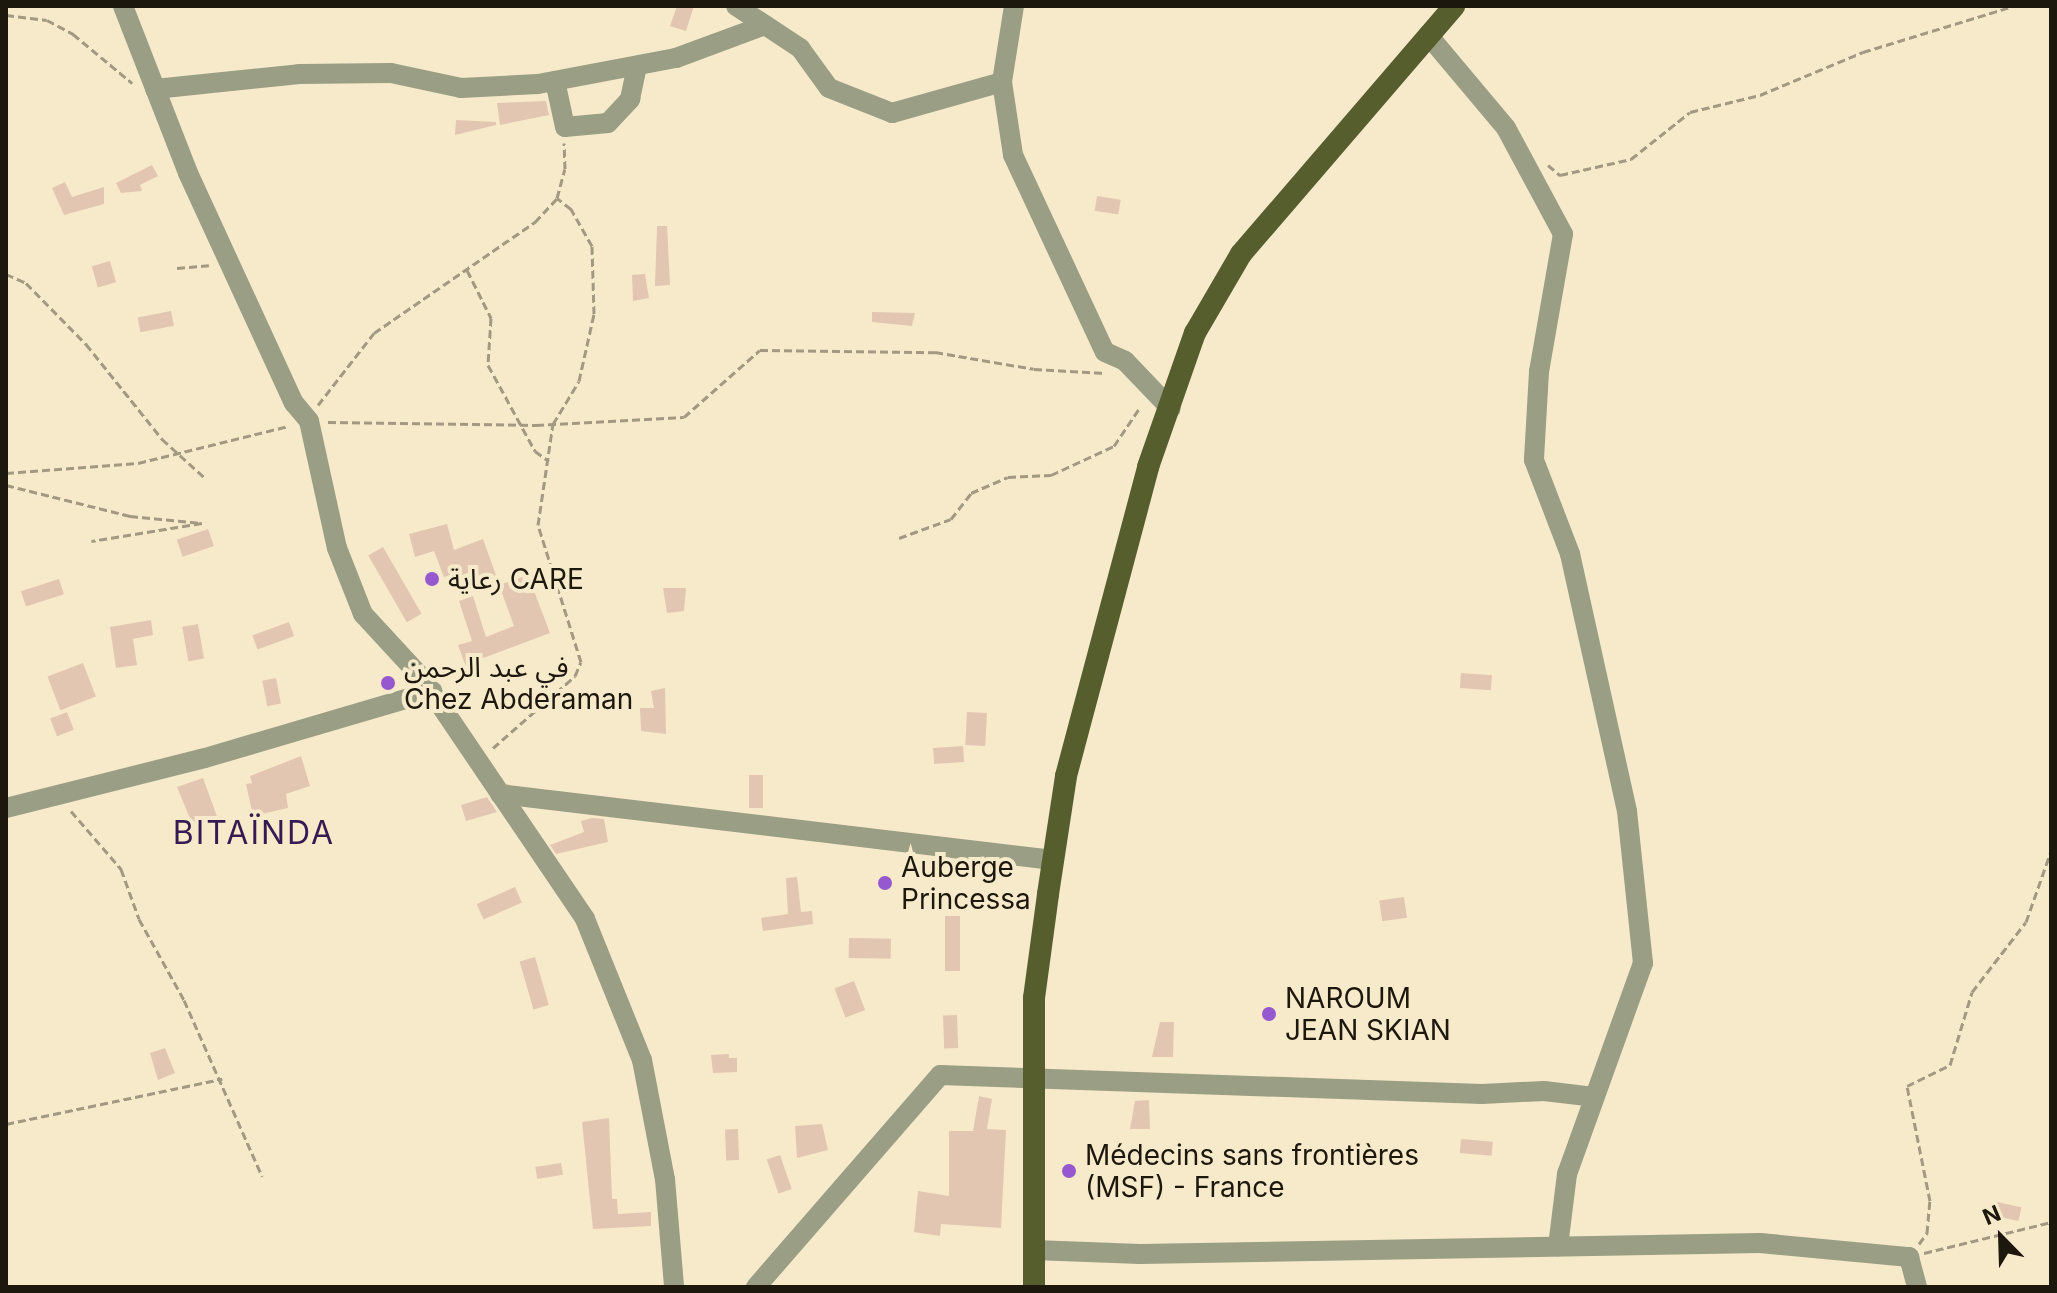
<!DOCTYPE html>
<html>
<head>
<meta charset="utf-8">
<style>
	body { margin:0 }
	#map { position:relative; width:2057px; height:1293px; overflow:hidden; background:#f7eacb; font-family:Inter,"Noto Sans Arabic",sans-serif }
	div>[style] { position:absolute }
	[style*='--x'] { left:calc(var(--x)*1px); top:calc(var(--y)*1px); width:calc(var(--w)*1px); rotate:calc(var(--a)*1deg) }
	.building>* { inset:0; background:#e2c6b1; transform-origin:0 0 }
	.path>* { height:3px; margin-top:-1.5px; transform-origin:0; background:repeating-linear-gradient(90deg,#a39982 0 8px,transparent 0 12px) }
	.minor>* { height:20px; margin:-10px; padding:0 10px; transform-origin:10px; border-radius:10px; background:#999e84 }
	.primary>* { height:22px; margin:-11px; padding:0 11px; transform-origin:11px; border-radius:11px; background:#575e2e }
	.dots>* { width:22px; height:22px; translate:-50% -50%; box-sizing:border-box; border:4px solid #f7eacb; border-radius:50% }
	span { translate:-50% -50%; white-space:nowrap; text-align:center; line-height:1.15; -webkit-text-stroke:8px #f7eacb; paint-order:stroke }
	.poi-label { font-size:28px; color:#1d180d }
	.left { translate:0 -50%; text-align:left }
	.quarter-label { font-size:32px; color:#371a52; letter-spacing:2px }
	.frame { position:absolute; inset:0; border:8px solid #1d180d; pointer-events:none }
	.north { position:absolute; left:1961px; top:1197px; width:80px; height:80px; -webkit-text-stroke:6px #f7eacb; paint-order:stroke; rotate:337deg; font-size:22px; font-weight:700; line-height:32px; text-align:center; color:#1d180d }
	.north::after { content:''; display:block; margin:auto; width:28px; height:36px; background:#1d180d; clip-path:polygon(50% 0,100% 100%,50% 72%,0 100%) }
</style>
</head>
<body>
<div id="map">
	<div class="building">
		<i style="clip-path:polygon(677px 6px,694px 6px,686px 31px,670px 26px)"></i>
		<i style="clip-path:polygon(546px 101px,549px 115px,500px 125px,497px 103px)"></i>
		<i style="clip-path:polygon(456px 120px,496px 122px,496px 125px,455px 135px)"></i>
		<i style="clip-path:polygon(152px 165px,158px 176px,140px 185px,142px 191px,121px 193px,116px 183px)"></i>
		<i style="clip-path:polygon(65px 182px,72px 197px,104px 187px,104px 204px,64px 215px,52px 188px)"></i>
		<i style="left:1097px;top:196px;width:24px;height:15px;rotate:9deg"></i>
		<i style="clip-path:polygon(657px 226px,667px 226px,670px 285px,655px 286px)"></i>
		<i style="left:110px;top:261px;width:22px;height:19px;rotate:74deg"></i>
		<i style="clip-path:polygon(645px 274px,649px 298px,633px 301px,632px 275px)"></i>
		<i style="left:171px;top:311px;width:15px;height:34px;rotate:79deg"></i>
		<i style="clip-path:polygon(872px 312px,915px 313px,912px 326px,872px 322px)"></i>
		<i style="clip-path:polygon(447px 524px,454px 550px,483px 539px,496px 575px,463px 587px,458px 572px,444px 577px,434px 551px,415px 557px,409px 534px)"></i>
		<i style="left:208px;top:529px;width:18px;height:33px;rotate:71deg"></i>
		<i style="left:383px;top:547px;width:77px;height:17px;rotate:60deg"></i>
		<i style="clip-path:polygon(528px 575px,550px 633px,478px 660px,482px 671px,469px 676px,458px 645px,472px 641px,459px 601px,473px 596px,486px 637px,514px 626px,499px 585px)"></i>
		<i style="left:59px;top:579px;width:16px;height:40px;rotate:72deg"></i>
		<i style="clip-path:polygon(663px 588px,686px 588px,684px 611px,667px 613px)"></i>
		<i style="clip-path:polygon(151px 620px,153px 635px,133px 639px,137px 665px,116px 668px,110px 627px)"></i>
		<i style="left:289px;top:622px;width:15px;height:39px;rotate:70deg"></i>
		<i style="left:198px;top:624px;width:35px;height:16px;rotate:80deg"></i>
		<i style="left:83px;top:663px;width:36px;height:38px;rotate:69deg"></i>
		<i style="left:1461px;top:673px;width:31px;height:15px;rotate:4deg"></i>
		<i style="left:276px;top:678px;width:26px;height:14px;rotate:79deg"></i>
		<i style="clip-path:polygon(665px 688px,666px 734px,641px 731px,640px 708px,654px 708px,651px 691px)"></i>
		<i style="left:67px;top:712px;width:19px;height:18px;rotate:69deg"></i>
		<i style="left:967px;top:712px;width:20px;height:33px;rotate:3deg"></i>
		<i style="left:963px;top:746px;width:16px;height:30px;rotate:86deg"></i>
		<i style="clip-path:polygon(301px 756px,310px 786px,286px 794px,288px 808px,253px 816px,246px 784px,252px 783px,250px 776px)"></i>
		<i style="left:749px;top:775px;width:14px;height:33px"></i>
		<i style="clip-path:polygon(203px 778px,219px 822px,193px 826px,177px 787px)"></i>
		<i style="clip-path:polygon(487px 797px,497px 812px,466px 821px,461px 805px)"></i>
		<i style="clip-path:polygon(592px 818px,604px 819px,608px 842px,556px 854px,550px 845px,584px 832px,581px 821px)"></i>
		<i style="clip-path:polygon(797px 877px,801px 912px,812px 911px,813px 924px,763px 931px,761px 918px,788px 914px,786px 878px)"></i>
		<i style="left:515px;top:887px;width:17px;height:42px;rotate:66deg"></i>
		<i style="left:1404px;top:897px;width:21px;height:25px;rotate:82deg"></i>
		<i style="left:945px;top:916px;width:15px;height:55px"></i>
		<i style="left:849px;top:938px;width:42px;height:20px;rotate:1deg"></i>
		<i style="left:535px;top:957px;width:50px;height:16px;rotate:74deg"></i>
		<i style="left:854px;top:981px;width:31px;height:21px;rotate:69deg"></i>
		<i style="left:957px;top:1015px;width:33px;height:14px;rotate:88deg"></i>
		<i style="clip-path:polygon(1160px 1022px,1174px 1022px,1173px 1057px,1152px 1057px)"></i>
		<i style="clip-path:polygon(165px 1048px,175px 1073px,158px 1080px,150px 1053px)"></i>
		<i style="clip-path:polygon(729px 1054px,729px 1058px,737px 1058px,737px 1072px,713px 1073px,711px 1055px)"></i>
		<i style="clip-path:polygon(979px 1096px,992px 1099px,987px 1129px,1006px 1130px,1001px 1228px,941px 1224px,940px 1236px,914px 1232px,918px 1191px,949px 1196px,949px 1131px,973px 1131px)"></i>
		<i style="clip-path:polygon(1149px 1100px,1150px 1129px,1130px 1129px,1135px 1101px)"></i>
		<i style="clip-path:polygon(609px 1118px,612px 1199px,617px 1199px,618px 1214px,651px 1212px,651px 1226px,593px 1229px,582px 1122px)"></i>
		<i style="clip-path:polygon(822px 1124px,828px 1150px,797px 1158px,795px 1126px)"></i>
		<i style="left:738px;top:1129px;width:31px;height:13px;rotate:88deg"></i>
		<i style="left:1461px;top:1139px;width:32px;height:14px;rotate:5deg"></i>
		<i style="left:780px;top:1155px;width:36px;height:14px;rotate:71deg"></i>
		<i style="left:561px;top:1163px;width:12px;height:26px;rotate:81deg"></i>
		<i style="left:1997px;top:1202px;width:25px;height:14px;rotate:12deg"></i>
	</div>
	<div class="path">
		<i style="--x:6;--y:15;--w:41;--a:7"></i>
		<i style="--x:47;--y:20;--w:30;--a:28"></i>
		<i style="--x:73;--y:34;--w:77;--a:39.7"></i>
		<i style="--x:1548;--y:165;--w:16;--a:40"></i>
		<i style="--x:1560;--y:175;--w:73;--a:-12.7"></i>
		<i style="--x:1631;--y:159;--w:75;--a:-38.5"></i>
		<i style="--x:1690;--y:112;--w:72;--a:-13.7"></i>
		<i style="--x:1760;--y:95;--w:112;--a:-22.7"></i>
		<i style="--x:1863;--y:52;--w:157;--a:-17"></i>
		<i style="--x:177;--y:268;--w:32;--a:-5"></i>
		<i style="--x:467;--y:270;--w:54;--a:63.4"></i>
		<i style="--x:491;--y:318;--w:47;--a:93.7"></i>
		<i style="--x:488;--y:365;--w:98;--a:61.3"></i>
		<i style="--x:535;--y:451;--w:17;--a:36"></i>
		<i style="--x:6;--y:274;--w:22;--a:24"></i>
		<i style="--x:26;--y:283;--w:86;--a:45.5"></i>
		<i style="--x:86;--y:344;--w:122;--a:51.3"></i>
		<i style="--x:162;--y:439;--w:58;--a:42.2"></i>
		<i style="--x:318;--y:405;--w:91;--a:-52.1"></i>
		<i style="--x:374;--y:333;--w:196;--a:-34.6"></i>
		<i style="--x:535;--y:222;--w:33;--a:-47"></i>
		<i style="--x:557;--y:198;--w:30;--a:-75"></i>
		<i style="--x:565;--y:169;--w:26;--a:-92"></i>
		<i style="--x:328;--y:422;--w:208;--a:0.8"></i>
		<i style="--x:536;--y:425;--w:148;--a:-3.1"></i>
		<i style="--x:684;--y:417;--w:101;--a:-41.4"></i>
		<i style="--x:760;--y:350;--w:175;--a:0.7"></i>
		<i style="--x:935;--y:352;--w:100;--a:9.7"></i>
		<i style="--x:1034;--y:369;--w:71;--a:3.2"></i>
		<i style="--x:6;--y:473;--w:132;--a:-4.3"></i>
		<i style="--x:138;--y:463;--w:155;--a:-13.8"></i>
		<i style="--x:6;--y:485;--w:128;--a:14"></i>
		<i style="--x:130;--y:516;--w:72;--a:5.6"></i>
		<i style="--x:202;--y:523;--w:112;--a:170.8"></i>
		<i style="--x:899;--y:538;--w:55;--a:-20.1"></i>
		<i style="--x:951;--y:519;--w:33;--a:-52"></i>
		<i style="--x:971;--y:493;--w:40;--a:-23.4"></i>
		<i style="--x:1008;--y:477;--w:43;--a:-2.7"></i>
		<i style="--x:1051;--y:475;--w:69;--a:-24.7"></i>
		<i style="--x:1114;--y:446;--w:48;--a:-56"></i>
		<i style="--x:493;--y:748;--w:109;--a:-41.3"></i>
		<i style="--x:575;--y:676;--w:15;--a:-67"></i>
		<i style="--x:581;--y:662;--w:144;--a:-107.4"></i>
		<i style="--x:538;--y:525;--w:102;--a:-81.6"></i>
		<i style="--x:553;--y:424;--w:50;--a:-58.8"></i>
		<i style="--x:579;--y:381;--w:69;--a:-77.4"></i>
		<i style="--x:594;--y:314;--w:68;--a:-91.7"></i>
		<i style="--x:592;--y:246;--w:43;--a:-119.6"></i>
		<i style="--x:571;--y:209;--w:18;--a:-142"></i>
		<i style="--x:71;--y:811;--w:77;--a:49.2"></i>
		<i style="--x:121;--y:869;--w:53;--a:70.2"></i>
		<i style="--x:139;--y:919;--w:93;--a:60.9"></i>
		<i style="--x:184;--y:1000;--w:193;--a:66.1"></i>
		<i style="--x:6;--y:1124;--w:221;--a:-11.8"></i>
		<i style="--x:1919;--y:1244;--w:14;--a:-54"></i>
		<i style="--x:1927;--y:1233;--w:32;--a:-85"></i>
		<i style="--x:1930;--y:1201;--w:117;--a:-101.3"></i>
		<i style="--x:1907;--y:1086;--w:48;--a:-26"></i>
		<i style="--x:1950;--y:1065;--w:76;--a:-73.2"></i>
		<i style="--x:1972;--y:992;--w:88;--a:-52.4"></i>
		<i style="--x:2026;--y:922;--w:75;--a:-70.6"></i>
		<i style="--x:1924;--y:1253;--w:131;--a:-13.7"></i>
	</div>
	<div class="minor">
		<i style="--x:123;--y:6;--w:179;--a:68.7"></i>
		<i style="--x:188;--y:173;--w:253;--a:65.3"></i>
		<i style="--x:294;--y:403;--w:23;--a:50"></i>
		<i style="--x:309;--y:421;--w:130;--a:77.6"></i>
		<i style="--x:337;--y:548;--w:71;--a:68.5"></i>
		<i style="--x:363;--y:614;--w:87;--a:47.3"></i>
		<i style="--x:422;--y:678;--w:291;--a:55.9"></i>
		<i style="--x:585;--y:919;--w:152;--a:68"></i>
		<i style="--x:642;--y:1060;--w:121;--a:79.1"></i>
		<i style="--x:665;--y:1179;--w:108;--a:85.2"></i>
		<i style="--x:736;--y:6;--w:77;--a:33.3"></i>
		<i style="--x:800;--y:48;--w:49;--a:54.1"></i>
		<i style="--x:829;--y:88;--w:68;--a:21.6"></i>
		<i style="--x:892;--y:113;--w:114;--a:-15.7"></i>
		<i style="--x:1014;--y:6;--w:77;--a:99"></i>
		<i style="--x:1002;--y:82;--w:74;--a:81.4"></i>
		<i style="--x:1013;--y:155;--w:217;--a:65"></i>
		<i style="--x:1105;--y:352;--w:22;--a:24"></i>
		<i style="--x:1125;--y:361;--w:66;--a:46.2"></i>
		<i style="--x:1428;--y:35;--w:121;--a:50"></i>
		<i style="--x:1506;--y:128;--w:120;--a:61.7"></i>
		<i style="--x:1563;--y:234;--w:140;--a:99.9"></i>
		<i style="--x:1539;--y:372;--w:88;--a:93.3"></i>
		<i style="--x:1534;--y:460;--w:101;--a:69"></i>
		<i style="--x:1570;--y:554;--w:263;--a:77.5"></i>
		<i style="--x:1627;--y:811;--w:153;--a:84"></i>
		<i style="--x:1643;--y:963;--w:224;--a:109.8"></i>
		<i style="--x:1567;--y:1174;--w:73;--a:97.1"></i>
		<i style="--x:555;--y:81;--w:47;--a:77.7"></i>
		<i style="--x:565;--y:127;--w:43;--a:-5.3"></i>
		<i style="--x:608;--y:123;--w:33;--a:-47"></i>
		<i style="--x:630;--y:99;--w:34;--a:-78"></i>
		<i style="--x:155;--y:89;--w:145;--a:-5.9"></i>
		<i style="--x:299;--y:74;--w:92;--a:-0.6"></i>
		<i style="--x:391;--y:73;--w:72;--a:12.1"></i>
		<i style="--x:461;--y:88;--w:77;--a:-3"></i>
		<i style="--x:538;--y:84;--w:140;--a:-10.7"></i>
		<i style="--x:676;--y:58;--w:95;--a:-20.3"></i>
		<i style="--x:500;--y:794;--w:557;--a:6.81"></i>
		<i style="--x:6;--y:808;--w:205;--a:-14.1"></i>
		<i style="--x:205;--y:758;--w:237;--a:-16.4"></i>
		<i style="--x:1034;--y:1250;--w:106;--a:2.2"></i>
		<i style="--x:1140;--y:1254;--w:620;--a:-1.02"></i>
		<i style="--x:1760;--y:1243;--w:150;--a:5.4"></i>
		<i style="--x:1909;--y:1257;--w:31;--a:75"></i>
		<i style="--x:756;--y:1287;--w:281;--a:-49"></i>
		<i style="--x:940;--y:1075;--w:542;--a:2.01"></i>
		<i style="--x:1482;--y:1094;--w:62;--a:-2.8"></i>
		<i style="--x:1544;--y:1091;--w:50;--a:6.8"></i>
	</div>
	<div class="primary">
		<i style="--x:1034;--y:1287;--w:289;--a:-90"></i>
		<i style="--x:1034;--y:998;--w:105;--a:-82.3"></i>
		<i style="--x:1048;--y:894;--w:119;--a:-81.3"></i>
		<i style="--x:1066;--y:776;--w:320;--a:-75.1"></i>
		<i style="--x:1148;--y:467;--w:142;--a:-70.7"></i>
		<i style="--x:1195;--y:333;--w:91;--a:-59.8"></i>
		<i style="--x:1241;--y:254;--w:327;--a:-49.3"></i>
	</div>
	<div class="dots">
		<i style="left:432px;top:579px;background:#9558cf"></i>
		<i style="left:388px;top:683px;background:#9558cf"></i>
		<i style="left:885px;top:883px;background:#9558cf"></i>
		<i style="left:1269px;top:1014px;background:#9558cf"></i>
		<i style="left:1069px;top:1171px;background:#9558cf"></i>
	</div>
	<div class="poi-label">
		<span class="left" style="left:448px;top:579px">رعاية CARE</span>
		<span class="left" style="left:404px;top:683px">في عبد الرحمن<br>Chez Abderaman</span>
		<span class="left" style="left:901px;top:883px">Auberge<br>Princessa</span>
		<span class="left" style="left:1285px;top:1014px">NAROUM<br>JEAN SKIAN</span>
		<span class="left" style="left:1085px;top:1171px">Médecins sans frontières<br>(MSF) - France</span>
	</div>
	<div class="quarter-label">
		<span style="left:254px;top:833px">BITAÏNDA</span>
	</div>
	<div class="frame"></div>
	<div class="north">N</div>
</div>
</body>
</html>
